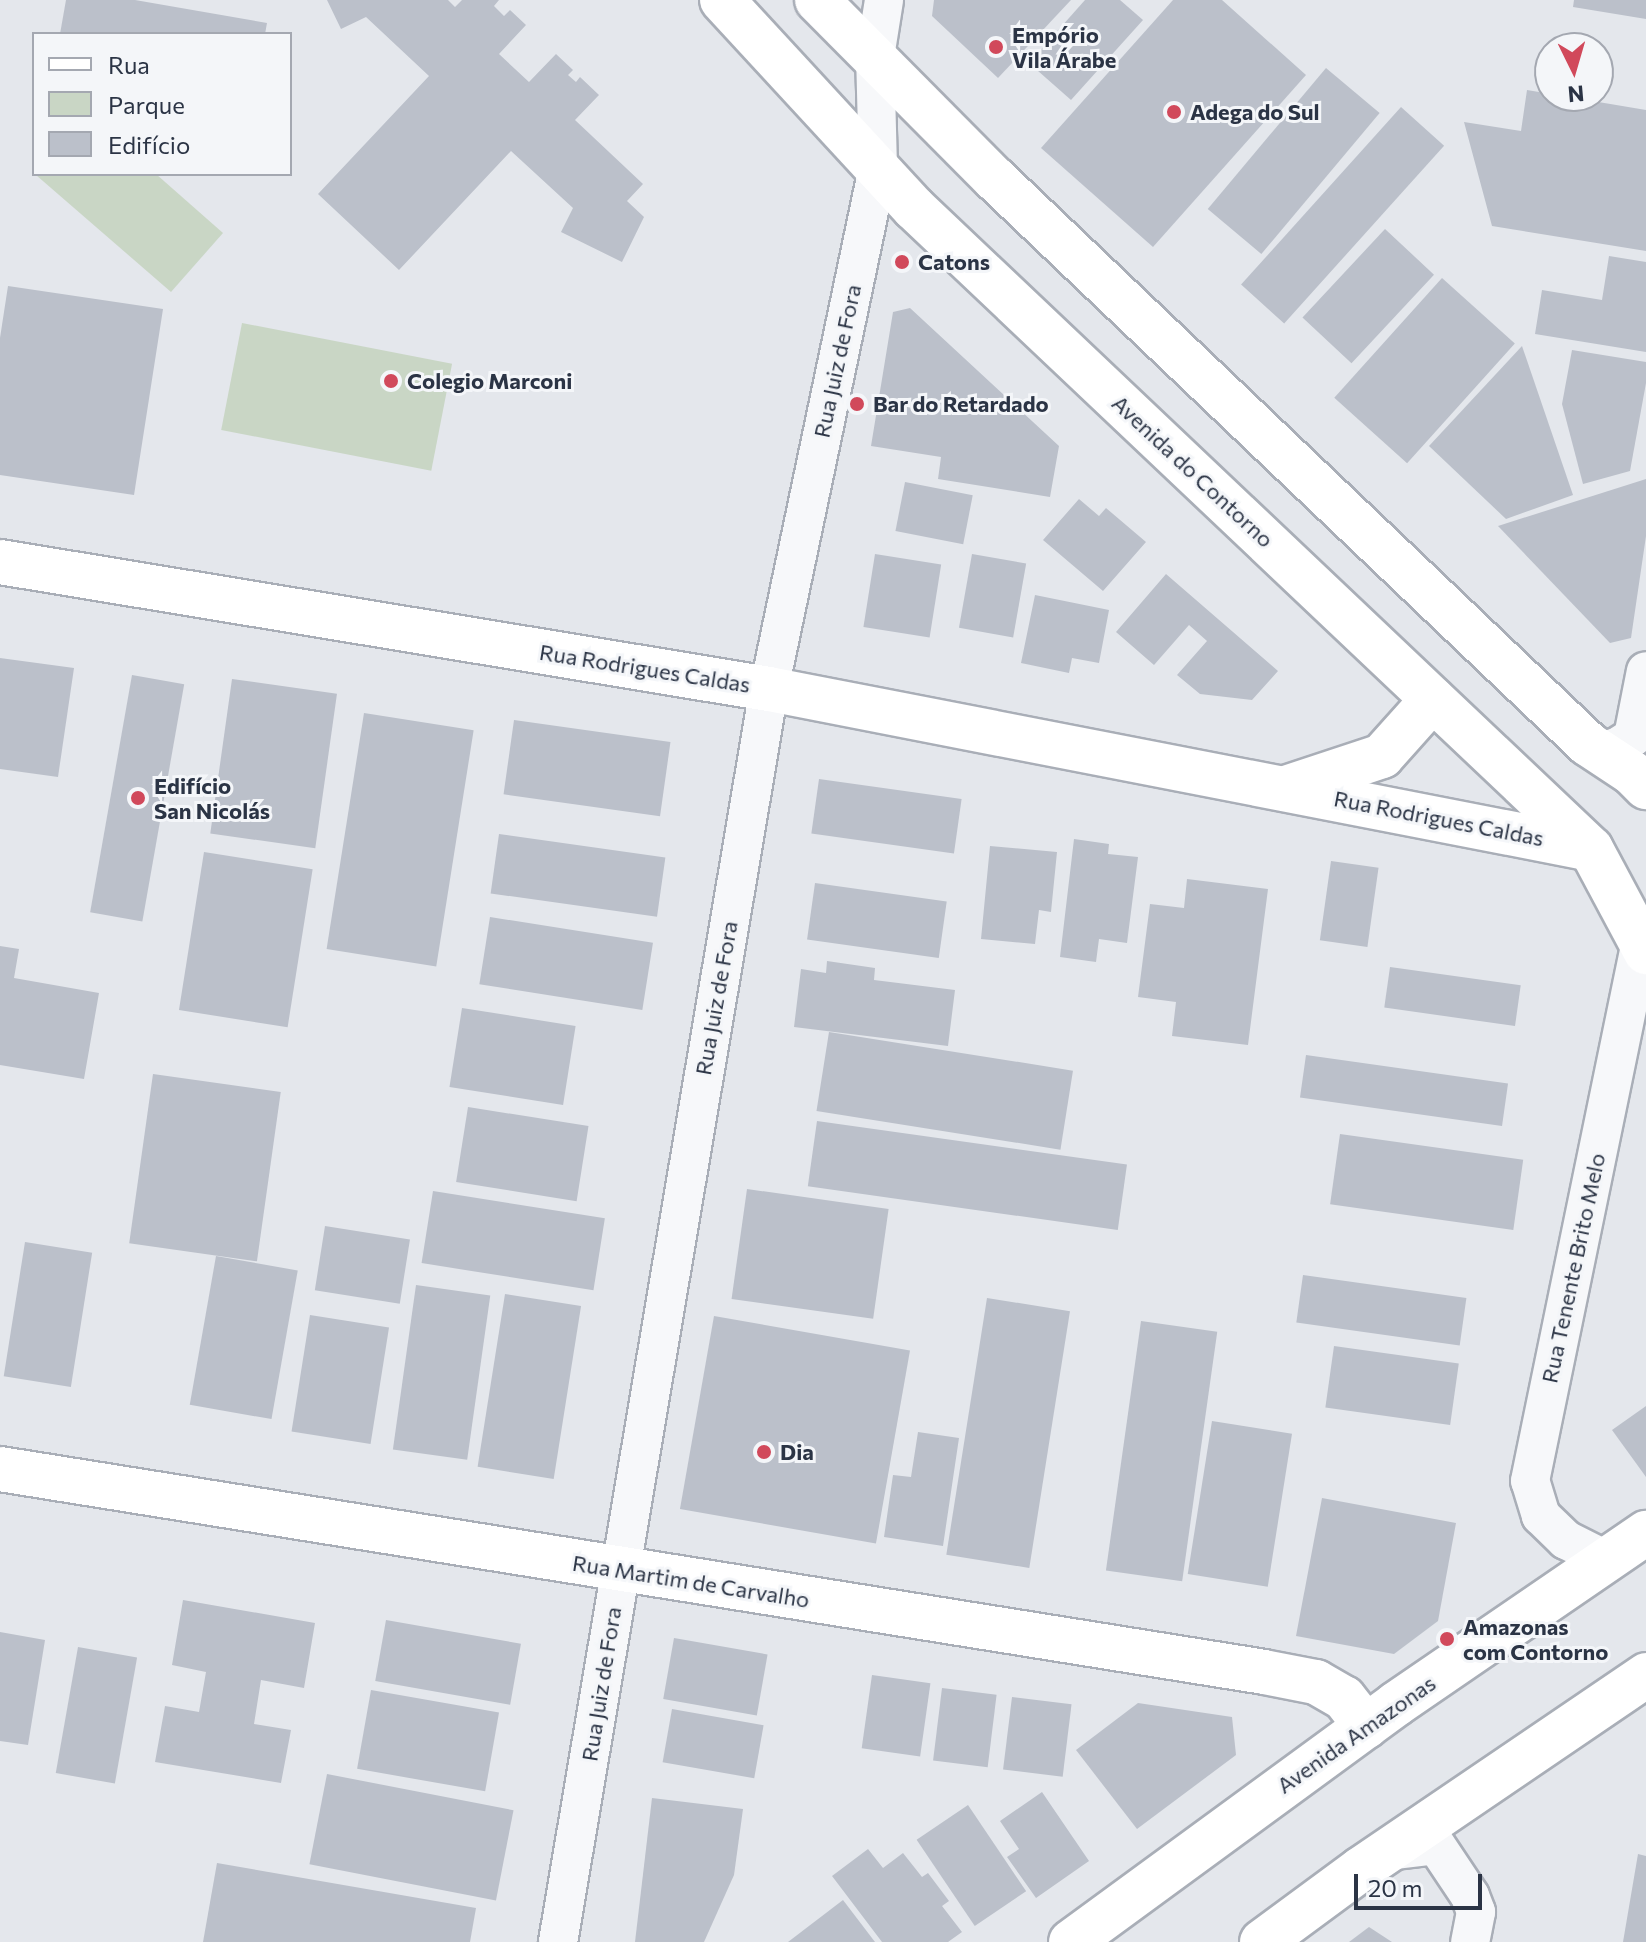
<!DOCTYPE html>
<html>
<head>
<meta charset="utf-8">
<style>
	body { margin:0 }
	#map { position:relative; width:1646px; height:1942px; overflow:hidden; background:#e4e7ec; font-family:Commissioner,sans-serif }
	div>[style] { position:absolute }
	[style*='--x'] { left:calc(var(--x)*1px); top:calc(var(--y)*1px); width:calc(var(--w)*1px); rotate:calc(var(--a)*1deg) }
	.green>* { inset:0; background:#c9d6c5; transform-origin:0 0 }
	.building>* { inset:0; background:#bbc0ca; transform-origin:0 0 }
	.roads { filter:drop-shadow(2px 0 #a9aeb7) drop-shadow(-2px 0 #a9aeb7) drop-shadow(0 2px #a9aeb7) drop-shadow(0 -2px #a9aeb7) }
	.street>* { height:38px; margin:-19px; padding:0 19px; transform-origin:19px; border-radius:19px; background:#f7f8fa }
	.secondary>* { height:44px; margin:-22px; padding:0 22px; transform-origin:22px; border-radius:22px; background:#fff }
	.primary>* { height:44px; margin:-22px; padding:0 22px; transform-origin:22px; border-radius:22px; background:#fff }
	.dots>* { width:22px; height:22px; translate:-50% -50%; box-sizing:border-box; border:4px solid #f4f6f9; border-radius:50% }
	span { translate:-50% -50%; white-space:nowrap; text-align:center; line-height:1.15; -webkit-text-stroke:6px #f4f6f9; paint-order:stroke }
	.poi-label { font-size:22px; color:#2b3445; font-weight:700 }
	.left { translate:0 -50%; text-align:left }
	.street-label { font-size:22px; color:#2b3445 }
	.legend { position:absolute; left:32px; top:32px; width:260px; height:144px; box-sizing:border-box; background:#f4f6f9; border:2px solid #a4a8b1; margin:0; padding:10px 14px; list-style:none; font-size:24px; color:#2b3445 }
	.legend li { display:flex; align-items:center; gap:16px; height:40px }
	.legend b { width:40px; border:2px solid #a4a8b1 }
	.north { position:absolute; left:1534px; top:32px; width:80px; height:80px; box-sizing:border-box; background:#f4f6f9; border:2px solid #a4a8b1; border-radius:50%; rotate:175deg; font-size:22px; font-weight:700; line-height:32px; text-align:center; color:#2b3445 }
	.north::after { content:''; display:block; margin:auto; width:28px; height:36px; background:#d1495b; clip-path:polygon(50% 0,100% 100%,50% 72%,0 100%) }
	.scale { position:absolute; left:1354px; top:1874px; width:128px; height:36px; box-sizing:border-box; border:4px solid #2b3445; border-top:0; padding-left:10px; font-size:24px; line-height:28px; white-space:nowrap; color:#2b3445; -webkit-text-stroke:6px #f4f6f9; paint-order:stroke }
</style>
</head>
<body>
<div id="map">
	<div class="green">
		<i style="clip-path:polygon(156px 174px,223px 233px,171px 292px,36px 175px)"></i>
		<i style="left:242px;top:323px;width:214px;height:109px;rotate:11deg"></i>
	</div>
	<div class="building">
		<i style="clip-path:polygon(66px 0,135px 0,267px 23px,265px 34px,60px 34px)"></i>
		<i style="clip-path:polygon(327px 0,448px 0,455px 7px,462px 0,499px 0,494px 6px,504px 16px,510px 10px,526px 25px,499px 54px,529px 82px,556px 54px,573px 70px,568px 75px,576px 82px,580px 77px,599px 95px,575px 120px,643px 184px,627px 201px,644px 217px,622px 262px,561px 232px,573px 208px,511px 151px,399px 270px,318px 194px,429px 76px,366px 17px,341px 29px)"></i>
		<i style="clip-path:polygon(934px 0,1071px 0,998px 78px,932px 16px)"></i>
		<i style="clip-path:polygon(1085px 0,1120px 0,1143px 20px,1071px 100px,1029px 63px)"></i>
		<i style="clip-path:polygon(1173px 0,1222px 0,1306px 75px,1153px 247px,1041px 148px)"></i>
		<i style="clip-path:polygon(1574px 0,1646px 0,1646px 19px,1573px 7px)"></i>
		<i style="left:1326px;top:68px;width:70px;height:184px;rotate:40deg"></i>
		<i style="clip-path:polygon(1527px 90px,1646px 110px,1646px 251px,1492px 226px,1464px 122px,1521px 131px)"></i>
		<i style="left:1401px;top:107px;width:58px;height:239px;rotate:42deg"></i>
		<i style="left:1385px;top:229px;width:67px;height:121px;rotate:43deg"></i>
		<i style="clip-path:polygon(1609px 256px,1646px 262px,1646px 352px,1535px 334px,1542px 290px,1602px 300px)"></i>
		<i style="left:1442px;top:278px;width:98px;height:161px;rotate:42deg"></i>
		<i style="clip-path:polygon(8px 286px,163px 309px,134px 495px,0 475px,0 338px)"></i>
		<i style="clip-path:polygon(910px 308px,1059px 446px,1050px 497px,938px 479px,941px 457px,871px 446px,893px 312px)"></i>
		<i style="clip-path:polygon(1522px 346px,1573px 495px,1506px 519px,1429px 446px)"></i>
		<i style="clip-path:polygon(1572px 350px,1646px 362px,1646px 383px,1630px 471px,1583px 484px,1562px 404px)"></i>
		<i style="clip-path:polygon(1646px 479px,1646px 536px,1631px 638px,1610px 643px,1498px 526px)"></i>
		<i style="left:905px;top:482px;width:69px;height:50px;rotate:11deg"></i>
		<i style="clip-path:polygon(1079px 499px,1099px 516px,1106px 508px,1146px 542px,1103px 591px,1043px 540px)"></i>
		<i style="left:875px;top:554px;width:67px;height:74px;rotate:9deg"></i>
		<i style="left:972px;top:554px;width:55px;height:75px;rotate:10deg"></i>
		<i style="clip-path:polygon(1166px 574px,1278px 671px,1252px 700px,1200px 694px,1177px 675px,1207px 641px,1189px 625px,1154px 665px,1116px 632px)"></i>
		<i style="clip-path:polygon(1035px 595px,1109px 610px,1099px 663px,1072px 658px,1069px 673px,1021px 663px)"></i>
		<i style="clip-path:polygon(0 658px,74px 668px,58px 777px,0 769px)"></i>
		<i style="left:132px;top:675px;width:53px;height:241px;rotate:10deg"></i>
		<i style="left:232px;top:679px;width:106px;height:156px;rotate:8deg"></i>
		<i style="left:364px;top:713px;width:111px;height:239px;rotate:9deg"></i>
		<i style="left:514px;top:720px;width:158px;height:75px;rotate:8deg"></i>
		<i style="left:819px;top:779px;width:144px;height:55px;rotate:8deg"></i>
		<i style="left:499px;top:834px;width:168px;height:60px;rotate:8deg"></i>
		<i style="clip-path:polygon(1074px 839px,1109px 844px,1108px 854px,1138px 857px,1127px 943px,1099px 939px,1096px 962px,1060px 957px)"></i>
		<i style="clip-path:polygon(990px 846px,1057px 852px,1051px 912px,1039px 910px,1035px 944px,981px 939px)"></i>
		<i style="left:204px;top:852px;width:110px;height:160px;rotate:9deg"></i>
		<i style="left:1331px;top:861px;width:48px;height:80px;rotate:8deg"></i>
		<i style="clip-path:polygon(1187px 879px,1268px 889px,1248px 1045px,1172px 1036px,1176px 1002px,1138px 997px,1150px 904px,1184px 908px)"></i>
		<i style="left:815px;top:883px;width:133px;height:57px;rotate:8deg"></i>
		<i style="left:490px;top:917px;width:165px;height:68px;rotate:9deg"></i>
		<i style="clip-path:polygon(0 946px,19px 949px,14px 978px,99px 993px,84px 1079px,0 1065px)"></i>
		<i style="clip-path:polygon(827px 961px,875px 968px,874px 980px,955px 990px,948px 1046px,794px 1027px,801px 969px,826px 973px)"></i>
		<i style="left:1390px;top:967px;width:132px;height:41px;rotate:8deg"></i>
		<i style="left:462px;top:1008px;width:115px;height:80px;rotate:9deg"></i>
		<i style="left:829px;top:1032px;width:247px;height:80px;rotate:9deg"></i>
		<i style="left:1306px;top:1055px;width:204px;height:43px;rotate:8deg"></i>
		<i style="left:153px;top:1074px;width:129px;height:171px;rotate:8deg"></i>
		<i style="left:468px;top:1107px;width:122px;height:76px;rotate:9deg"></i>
		<i style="left:817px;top:1121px;width:313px;height:66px;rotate:8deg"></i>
		<i style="left:1340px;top:1134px;width:185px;height:71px;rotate:8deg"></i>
		<i style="left:747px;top:1189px;width:143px;height:111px;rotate:8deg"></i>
		<i style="left:433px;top:1191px;width:174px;height:73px;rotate:9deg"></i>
		<i style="left:325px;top:1226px;width:86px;height:65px;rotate:9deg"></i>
		<i style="left:25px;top:1242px;width:68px;height:136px;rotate:9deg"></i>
		<i style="left:216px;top:1256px;width:83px;height:151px;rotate:10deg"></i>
		<i style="left:1303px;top:1275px;width:165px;height:48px;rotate:8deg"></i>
		<i style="left:416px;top:1285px;width:75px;height:166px;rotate:8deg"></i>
		<i style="left:505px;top:1294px;width:77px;height:175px;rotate:9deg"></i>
		<i style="left:987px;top:1298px;width:84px;height:260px;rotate:9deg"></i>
		<i style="left:310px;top:1315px;width:80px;height:118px;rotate:9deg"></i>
		<i style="left:714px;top:1316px;width:199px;height:196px;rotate:10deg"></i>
		<i style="left:1141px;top:1321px;width:77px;height:252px;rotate:8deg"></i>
		<i style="left:1334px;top:1346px;width:126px;height:62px;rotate:8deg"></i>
		<i style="clip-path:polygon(1646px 1406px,1646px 1477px,1612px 1430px)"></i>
		<i style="left:1212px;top:1421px;width:81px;height:155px;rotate:9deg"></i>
		<i style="clip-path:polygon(918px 1432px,959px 1438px,943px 1546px,884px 1537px,893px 1475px,911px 1477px)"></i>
		<i style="clip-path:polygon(1322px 1498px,1456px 1523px,1438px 1621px,1394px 1654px,1296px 1636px)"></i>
		<i style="clip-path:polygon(183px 1600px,315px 1623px,304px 1688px,261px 1680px,254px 1724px,291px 1730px,281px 1783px,155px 1762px,165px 1706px,199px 1712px,206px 1672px,172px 1665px)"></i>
		<i style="left:386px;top:1620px;width:137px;height:62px;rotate:10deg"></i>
		<i style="clip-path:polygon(0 1632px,45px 1640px,28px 1745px,0 1741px)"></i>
		<i style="left:674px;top:1638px;width:95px;height:62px;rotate:10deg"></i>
		<i style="left:78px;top:1647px;width:60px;height:128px;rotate:10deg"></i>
		<i style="left:872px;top:1675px;width:59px;height:74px;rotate:8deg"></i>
		<i style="left:942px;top:1688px;width:55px;height:73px;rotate:7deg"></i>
		<i style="left:371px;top:1690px;width:130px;height:80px;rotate:10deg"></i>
		<i style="left:1012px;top:1697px;width:60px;height:73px;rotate:7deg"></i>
		<i style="clip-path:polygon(1138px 1703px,1232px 1717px,1236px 1755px,1137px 1829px,1076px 1750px)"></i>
		<i style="left:672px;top:1709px;width:93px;height:54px;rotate:10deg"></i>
		<i style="left:327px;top:1774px;width:190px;height:92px;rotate:11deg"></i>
		<i style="clip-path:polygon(1042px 1792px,1089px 1861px,1036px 1898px,1007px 1857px,1019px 1849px,1000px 1821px)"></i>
		<i style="clip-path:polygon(652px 1798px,743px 1809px,734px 1875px,704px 1942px,635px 1942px)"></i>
		<i style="left:968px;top:1805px;width:104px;height:62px;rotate:56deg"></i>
		<i style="clip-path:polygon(868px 1849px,883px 1868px,903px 1853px,922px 1877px,928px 1873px,949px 1901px,942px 1906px,962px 1932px,948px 1942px,882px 1942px,832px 1876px)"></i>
		<i style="clip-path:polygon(1638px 1854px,1646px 1856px,1646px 1942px,1623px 1942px)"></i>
		<i style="clip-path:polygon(217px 1863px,476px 1908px,470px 1942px,203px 1942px)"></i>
		<i style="clip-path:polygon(843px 1900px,875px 1942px,788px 1942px)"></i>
		<i style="clip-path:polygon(1369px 1927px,1392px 1942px,1349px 1942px)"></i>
	</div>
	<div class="roads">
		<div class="street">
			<i style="--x:1588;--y:744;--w:16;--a:27"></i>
			<i style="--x:1602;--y:751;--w:16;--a:-15"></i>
			<i style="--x:1617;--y:747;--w:19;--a:-32"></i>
			<i style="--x:1633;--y:737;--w:67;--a:-78.9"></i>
			<i style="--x:1606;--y:1560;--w:45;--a:-153.4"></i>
			<i style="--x:1566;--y:1540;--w:35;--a:-136"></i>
			<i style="--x:1541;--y:1516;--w:37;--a:-107"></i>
			<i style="--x:1530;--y:1481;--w:551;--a:-78.38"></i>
			<i style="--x:1388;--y:1851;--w:48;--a:-7.1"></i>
			<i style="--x:1436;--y:1845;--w:61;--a:56.3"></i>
			<i style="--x:1470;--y:1896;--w:17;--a:69"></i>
			<i style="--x:1476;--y:1912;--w:31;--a:101"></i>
			<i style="--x:558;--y:1942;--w:1271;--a:-80.44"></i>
			<i style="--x:769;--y:689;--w:532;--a:-78.18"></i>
			<i style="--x:878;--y:168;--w:111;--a:-91.5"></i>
			<i style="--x:875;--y:57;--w:58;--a:-81"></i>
		</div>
		<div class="secondary">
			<i style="--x:0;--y:562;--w:779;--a:9.38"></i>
			<i style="--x:769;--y:689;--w:837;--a:11.01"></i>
			<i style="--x:1289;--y:787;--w:98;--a:-18.4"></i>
			<i style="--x:1382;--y:756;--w:76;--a:-48.2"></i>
			<i style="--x:0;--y:1469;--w:1280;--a:9.12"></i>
			<i style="--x:1264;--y:1672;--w:53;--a:10.9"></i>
			<i style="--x:1316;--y:1682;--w:32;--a:30"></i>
			<i style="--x:1344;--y:1698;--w:36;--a:52"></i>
		</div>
		<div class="primary">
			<i style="--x:722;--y:0;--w:283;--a:47.3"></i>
			<i style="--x:914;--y:208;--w:932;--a:43.44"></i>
			<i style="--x:1591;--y:849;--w:117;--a:61.9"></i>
			<i style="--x:817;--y:0;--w:252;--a:45.2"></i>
			<i style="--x:995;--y:179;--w:819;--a:43.61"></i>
			<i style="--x:1588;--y:744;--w:53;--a:33.4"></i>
			<i style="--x:1632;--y:773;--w:20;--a:45"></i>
			<i style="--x:1071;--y:1942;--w:403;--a:-36.2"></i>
			<i style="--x:1396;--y:1704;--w:303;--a:-34.4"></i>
			<i style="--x:1262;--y:1942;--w:123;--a:-36.4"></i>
			<i style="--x:1361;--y:1869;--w:345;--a:-34.2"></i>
		</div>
	</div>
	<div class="dots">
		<i style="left:996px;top:47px;background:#d1495b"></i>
		<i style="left:1174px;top:112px;background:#d1495b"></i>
		<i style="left:902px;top:262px;background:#d1495b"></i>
		<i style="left:391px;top:381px;background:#d1495b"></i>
		<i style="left:857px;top:404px;background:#d1495b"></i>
		<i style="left:138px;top:798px;background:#d1495b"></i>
		<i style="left:764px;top:1452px;background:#d1495b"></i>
		<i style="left:1447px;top:1639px;background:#d1495b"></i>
	</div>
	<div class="poi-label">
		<span class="left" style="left:1012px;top:47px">Empório<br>Vila Árabe</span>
		<span class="left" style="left:1190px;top:112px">Adega do Sul</span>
		<span class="left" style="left:918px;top:262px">Catons</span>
		<span class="left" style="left:407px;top:381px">Colegio Marconi</span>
		<span class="left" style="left:873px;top:404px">Bar do Retardado</span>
		<span class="left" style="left:154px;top:798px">Edifício<br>San Nicolás</span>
		<span class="left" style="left:780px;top:1452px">Dia</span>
		<span class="left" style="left:1463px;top:1639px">Amazonas<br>com Contorno</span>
	</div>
	<div class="street-label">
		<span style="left:837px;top:361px;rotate:-78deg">Rua Juiz de Fora</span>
		<span style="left:1193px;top:471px;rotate:43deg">Avenida do Contorno</span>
		<span style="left:645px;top:668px;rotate:9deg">Rua Rodrigues Caldas</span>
		<span style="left:1439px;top:818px;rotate:11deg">Rua Rodrigues Caldas</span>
		<span style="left:716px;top:998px;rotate:-80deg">Rua Juiz de Fora</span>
		<span style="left:1573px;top:1268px;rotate:-78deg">Rua Tenente Brito Melo</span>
		<span style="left:691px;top:1581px;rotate:9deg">Rua Martim de Carvalho</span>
		<span style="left:601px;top:1684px;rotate:-81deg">Rua Juiz de Fora</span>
		<span style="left:1356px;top:1734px;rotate:-35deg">Avenida Amazonas</span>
	</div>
	<ul class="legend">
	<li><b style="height:10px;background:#fff"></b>Rua</li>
	<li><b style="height:22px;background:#c9d6c5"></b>Parque</li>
	<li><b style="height:22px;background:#bbc0ca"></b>Edifício</li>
	</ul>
	<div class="north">N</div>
	<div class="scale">20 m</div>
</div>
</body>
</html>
